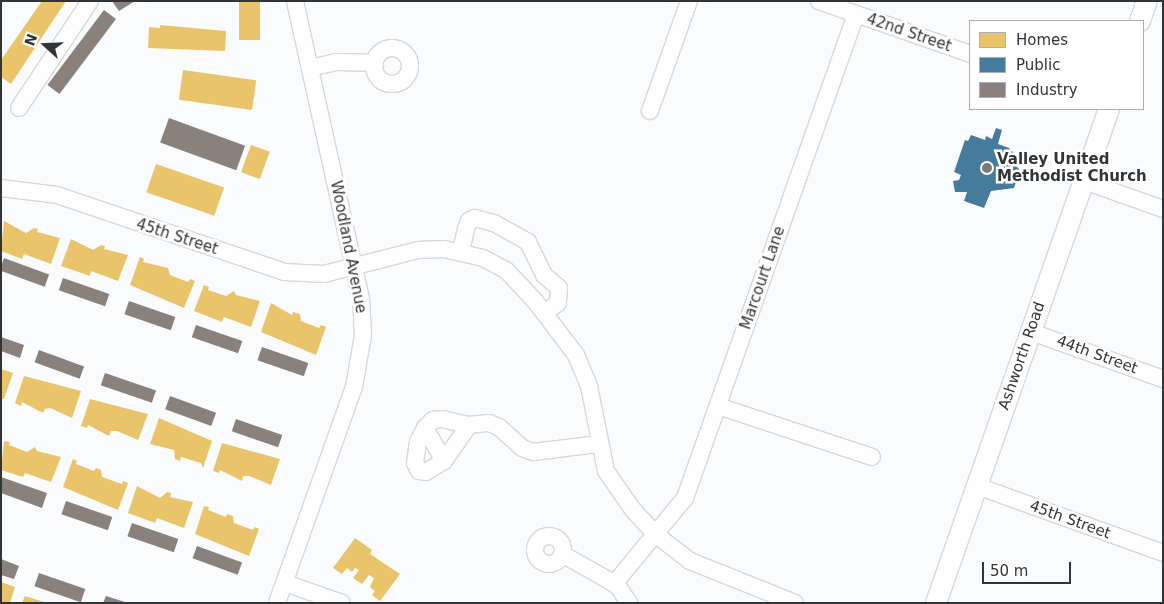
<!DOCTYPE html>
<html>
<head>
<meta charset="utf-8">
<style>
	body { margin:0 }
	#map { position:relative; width:1164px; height:604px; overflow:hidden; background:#f9fbfd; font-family:"DejaVu Sans",sans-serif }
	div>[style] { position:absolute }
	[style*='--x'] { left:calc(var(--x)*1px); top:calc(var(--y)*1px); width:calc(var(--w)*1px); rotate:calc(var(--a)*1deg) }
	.homes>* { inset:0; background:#e9c46a; transform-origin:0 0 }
	.public>* { inset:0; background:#457b9d }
	.industry>* { inset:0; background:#8a817c; transform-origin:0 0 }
	.roads { filter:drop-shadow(1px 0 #d6d8da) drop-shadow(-1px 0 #d6d8da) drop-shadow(0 1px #d6d8da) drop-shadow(0 -1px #d6d8da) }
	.minor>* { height:16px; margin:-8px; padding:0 8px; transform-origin:8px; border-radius:8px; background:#fefeff }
	.minor>.ring { margin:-8px; padding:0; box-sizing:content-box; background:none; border:16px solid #fefeff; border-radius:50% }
	.major>* { height:20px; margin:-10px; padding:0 10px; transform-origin:10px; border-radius:10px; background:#fefeff }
	.dots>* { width:14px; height:14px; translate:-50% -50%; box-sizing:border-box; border:2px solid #fff; border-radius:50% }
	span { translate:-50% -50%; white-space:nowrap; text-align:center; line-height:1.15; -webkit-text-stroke:5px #fff; paint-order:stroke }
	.street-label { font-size:15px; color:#323538 }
	.poi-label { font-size:15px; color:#323538; font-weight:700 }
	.left { translate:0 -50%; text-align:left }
	.frame { position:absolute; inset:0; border:2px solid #323538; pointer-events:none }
	.legend { position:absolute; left:969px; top:20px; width:175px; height:90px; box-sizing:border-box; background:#fff; border:1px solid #adaeaf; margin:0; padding:6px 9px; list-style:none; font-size:15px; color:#323538 }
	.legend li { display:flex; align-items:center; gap:10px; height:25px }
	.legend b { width:25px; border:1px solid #adaeaf }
	.north { position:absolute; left:20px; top:20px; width:50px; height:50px; -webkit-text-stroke:4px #fff; paint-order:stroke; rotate:290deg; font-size:14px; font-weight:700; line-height:20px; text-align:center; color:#323538 }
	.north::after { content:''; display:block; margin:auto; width:18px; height:22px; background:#323538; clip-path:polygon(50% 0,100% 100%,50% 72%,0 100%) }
	.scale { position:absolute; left:982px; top:562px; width:89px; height:22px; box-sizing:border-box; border:2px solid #323538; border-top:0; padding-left:6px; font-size:15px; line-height:18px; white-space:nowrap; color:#323538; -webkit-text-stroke:4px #fff; paint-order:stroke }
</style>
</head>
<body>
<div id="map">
	<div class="homes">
		<i style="clip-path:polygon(42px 1px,66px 1px,11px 84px,1px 77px,1px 60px)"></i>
		<i style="left:239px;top:1px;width:21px;height:39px"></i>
		<i style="clip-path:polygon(160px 25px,226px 31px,225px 51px,148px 48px,149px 27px,160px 28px)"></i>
		<i style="left:183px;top:70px;width:74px;height:30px;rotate:8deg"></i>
		<i style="left:251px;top:145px;width:20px;height:29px;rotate:20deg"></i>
		<i style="left:156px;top:164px;width:72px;height:30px;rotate:19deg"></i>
		<i style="clip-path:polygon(4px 221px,26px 233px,34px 228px,38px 229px,37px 232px,60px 238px,51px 264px,24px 254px,22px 259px,1px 251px)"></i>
		<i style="clip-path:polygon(71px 239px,93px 250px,101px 245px,105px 246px,104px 249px,128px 255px,118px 281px,91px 271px,90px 276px,61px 266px)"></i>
		<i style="clip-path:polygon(140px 257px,144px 259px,143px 262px,168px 268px,170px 275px,188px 282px,190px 279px,195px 281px,184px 308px,130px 285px)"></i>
		<i style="clip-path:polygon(204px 285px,209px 287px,208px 290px,226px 296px,234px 291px,236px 295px,260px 301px,251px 327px,224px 317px,222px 322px,194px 311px)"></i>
		<i style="clip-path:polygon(271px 303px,292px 315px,293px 312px,300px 314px,301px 321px,319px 328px,321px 325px,326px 327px,316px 355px,261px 332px)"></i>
		<i style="clip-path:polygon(1px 369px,13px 373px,4px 399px,1px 399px)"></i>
		<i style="clip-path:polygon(24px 376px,81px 391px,72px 418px,50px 408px,45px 409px,43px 413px,22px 402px,21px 406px,15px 403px)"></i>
		<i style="clip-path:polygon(90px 399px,148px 414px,138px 440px,117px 431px,111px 431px,109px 436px,88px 425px,87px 428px,81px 426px)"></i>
		<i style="clip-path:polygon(159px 418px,212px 441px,203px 468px,201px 463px,181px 457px,180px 461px,175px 459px,174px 450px,150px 444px)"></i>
		<i style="clip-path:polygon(4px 441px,10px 442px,9px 445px,27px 452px,35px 447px,37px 451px,61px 457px,51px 482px,25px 473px,23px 477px,1px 470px)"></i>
		<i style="clip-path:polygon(222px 443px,280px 459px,271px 485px,249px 476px,243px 476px,242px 481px,220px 470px,219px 473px,213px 471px)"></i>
		<i style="clip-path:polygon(73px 459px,77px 461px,76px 464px,94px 471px,96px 468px,101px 470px,102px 477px,122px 484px,123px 481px,128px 483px,118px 510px,63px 487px)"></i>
		<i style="clip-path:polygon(137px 486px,160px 498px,167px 492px,171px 493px,170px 497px,193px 502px,184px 528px,157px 518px,155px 523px,128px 513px)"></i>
		<i style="clip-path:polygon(204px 506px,209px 507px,208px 510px,226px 517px,227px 514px,233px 516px,234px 523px,253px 530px,255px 527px,259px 529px,249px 556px,195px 534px)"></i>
		<i style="clip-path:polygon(355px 538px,372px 550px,370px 554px,400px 574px,380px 601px,372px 595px,375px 591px,370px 587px,374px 578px,369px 575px,362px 584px,353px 578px,359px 570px,355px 568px,352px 572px,347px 568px,342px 574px,333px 568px)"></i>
		<i style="clip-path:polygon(1px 582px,15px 587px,10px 603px,1px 603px)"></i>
		<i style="clip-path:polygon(25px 596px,44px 602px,44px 603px,22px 603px)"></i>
	</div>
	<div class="public">
		<i style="clip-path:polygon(996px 128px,1002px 130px,998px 144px,1009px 148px,1022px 162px,1016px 166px,1020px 170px,1014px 188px,991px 191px,984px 208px,964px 201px,967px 192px,955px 192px,953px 181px,959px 180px,961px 175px,954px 172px,965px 140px,968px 141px,971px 135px,985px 140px,986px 136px,992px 139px)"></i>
	</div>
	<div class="industry">
		<i style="clip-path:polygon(112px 1px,135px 1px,119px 11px)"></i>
		<i style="left:104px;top:10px;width:15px;height:94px;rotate:37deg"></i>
		<i style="left:169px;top:118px;width:81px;height:26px;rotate:20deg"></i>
		<i style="left:4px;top:258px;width:48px;height:13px;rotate:20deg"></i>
		<i style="left:63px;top:278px;width:49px;height:13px;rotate:19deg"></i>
		<i style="left:129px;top:301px;width:49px;height:14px;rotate:19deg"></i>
		<i style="left:196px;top:325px;width:49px;height:13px;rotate:19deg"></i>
		<i style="clip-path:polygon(1px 337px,24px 345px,20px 358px,1px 351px)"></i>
		<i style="left:262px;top:347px;width:49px;height:14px;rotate:19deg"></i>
		<i style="left:39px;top:350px;width:48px;height:13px;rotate:20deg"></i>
		<i style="left:105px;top:373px;width:54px;height:13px;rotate:19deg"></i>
		<i style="left:170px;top:396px;width:49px;height:14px;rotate:20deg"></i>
		<i style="left:236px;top:419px;width:49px;height:13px;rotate:19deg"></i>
		<i style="clip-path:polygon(1px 477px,47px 493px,42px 508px,1px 493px)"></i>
		<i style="left:66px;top:501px;width:49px;height:14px;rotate:19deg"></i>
		<i style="left:132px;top:523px;width:49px;height:14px;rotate:19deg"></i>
		<i style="left:197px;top:546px;width:48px;height:13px;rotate:20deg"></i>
		<i style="clip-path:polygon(1px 559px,19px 566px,14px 579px,1px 575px)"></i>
		<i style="left:39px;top:573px;width:49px;height:14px;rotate:19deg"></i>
		<i style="clip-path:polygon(106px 596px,125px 602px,125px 603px,103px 603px)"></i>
	</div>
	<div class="roads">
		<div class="minor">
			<i style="--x:819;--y:1;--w:160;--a:19.3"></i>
			<i class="ring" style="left:374px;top:48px;width:20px;height:20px"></i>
			<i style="--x:310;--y:68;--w:27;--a:-13"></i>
			<i style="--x:336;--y:62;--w:39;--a:1"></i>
			<i style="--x:19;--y:108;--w:128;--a:-56.4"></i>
			<i style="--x:650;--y:111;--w:117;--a:-70.5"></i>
			<i style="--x:1084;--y:181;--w:84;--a:19.5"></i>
			<i style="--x:1;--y:188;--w:56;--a:7.1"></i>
			<i style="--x:57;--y:195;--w:240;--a:18.7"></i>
			<i style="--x:284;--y:272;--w:40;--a:2.9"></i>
			<i style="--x:324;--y:274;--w:97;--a:-14.3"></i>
			<i style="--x:418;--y:250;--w:26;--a:-2"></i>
			<i style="--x:444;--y:249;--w:40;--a:13"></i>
			<i style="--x:483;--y:258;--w:26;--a:28"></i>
			<i style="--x:506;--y:270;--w:42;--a:46.9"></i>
			<i style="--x:535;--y:301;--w:68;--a:52.8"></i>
			<i style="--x:576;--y:355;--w:34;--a:67"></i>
			<i style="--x:589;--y:386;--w:87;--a:78.7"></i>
			<i style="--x:606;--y:471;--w:47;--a:55.3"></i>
			<i style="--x:633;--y:510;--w:33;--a:47"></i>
			<i style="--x:655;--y:534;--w:44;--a:37.6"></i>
			<i style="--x:690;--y:561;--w:113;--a:21.8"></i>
			<i style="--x:461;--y:252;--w:24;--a:-78"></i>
			<i style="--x:466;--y:229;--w:9;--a:-69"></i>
			<i style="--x:469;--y:221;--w:7;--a:-27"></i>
			<i style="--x:475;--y:218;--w:20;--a:15"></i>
			<i style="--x:494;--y:223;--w:39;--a:29"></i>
			<i style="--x:528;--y:242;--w:37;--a:64"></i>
			<i style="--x:544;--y:275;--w:20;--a:41"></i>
			<i style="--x:559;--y:288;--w:15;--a:94"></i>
			<i style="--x:558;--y:303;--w:17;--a:144"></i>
			<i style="--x:1031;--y:332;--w:140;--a:19.6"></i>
			<i style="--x:718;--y:406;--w:162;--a:18.3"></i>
			<i style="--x:425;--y:428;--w:38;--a:60"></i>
			<i style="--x:444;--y:461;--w:44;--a:-55.2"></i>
			<i style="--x:444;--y:461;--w:21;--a:149"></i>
			<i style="--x:426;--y:472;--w:7;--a:-172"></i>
			<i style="--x:419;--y:471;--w:9;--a:-117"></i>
			<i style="--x:415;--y:463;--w:21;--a:-82"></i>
			<i style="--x:418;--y:442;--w:16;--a:-63"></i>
			<i style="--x:425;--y:428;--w:11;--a:-45"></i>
			<i style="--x:433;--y:420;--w:9;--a:-6"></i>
			<i style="--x:442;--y:419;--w:28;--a:13"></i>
			<i style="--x:469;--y:425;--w:20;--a:-6"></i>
			<i style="--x:489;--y:423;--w:11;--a:22"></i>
			<i style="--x:499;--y:427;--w:31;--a:42"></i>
			<i style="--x:522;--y:448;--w:12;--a:20"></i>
			<i style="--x:533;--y:452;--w:65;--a:-7"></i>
			<i style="--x:977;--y:486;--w:198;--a:19.8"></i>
			<i class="ring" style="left:535px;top:536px;width:12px;height:12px"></i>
			<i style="--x:562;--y:554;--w:63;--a:29.4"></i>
			<i style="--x:617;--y:585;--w:22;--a:56"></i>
			<i style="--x:285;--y:583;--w:60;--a:19.3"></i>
			<i style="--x:614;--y:584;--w:112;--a:-50.5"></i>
			<i style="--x:685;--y:498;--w:513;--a:-70.54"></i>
			<i style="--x:277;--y:603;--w:229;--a:-70.4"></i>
			<i style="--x:354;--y:387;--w:53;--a:-80.2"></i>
			<i style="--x:363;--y:335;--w:36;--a:-93"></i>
			<i style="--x:361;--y:299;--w:305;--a:-102.5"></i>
		</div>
		<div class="major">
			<i style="--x:1140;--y:21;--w:21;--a:-71"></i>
			<i style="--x:936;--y:603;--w:523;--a:-70.7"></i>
		</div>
	</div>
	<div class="dots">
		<i style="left:987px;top:168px;background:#787a7d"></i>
	</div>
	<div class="street-label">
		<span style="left:909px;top:33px;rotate:19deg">42nd Street</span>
		<span style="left:177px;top:237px;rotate:18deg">45th Street</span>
		<span style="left:348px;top:247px;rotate:79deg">Woodland Avenue</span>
		<span style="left:763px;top:278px;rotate:-71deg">Marcourt Lane</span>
		<span style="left:1097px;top:355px;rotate:20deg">44th Street</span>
		<span style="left:1022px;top:356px;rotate:-71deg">Ashworth Road</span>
		<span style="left:1070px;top:520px;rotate:20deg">45th Street</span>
	</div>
	<div class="poi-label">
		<span class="left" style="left:997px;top:168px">Valley United<br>Methodist Church</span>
	</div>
	<div class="frame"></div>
	<ul class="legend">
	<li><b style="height:14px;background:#e9c46a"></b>Homes</li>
	<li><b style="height:14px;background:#457b9d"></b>Public</li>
	<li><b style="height:14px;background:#8a817c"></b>Industry</li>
	</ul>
	<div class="north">N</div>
	<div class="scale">50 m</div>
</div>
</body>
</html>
